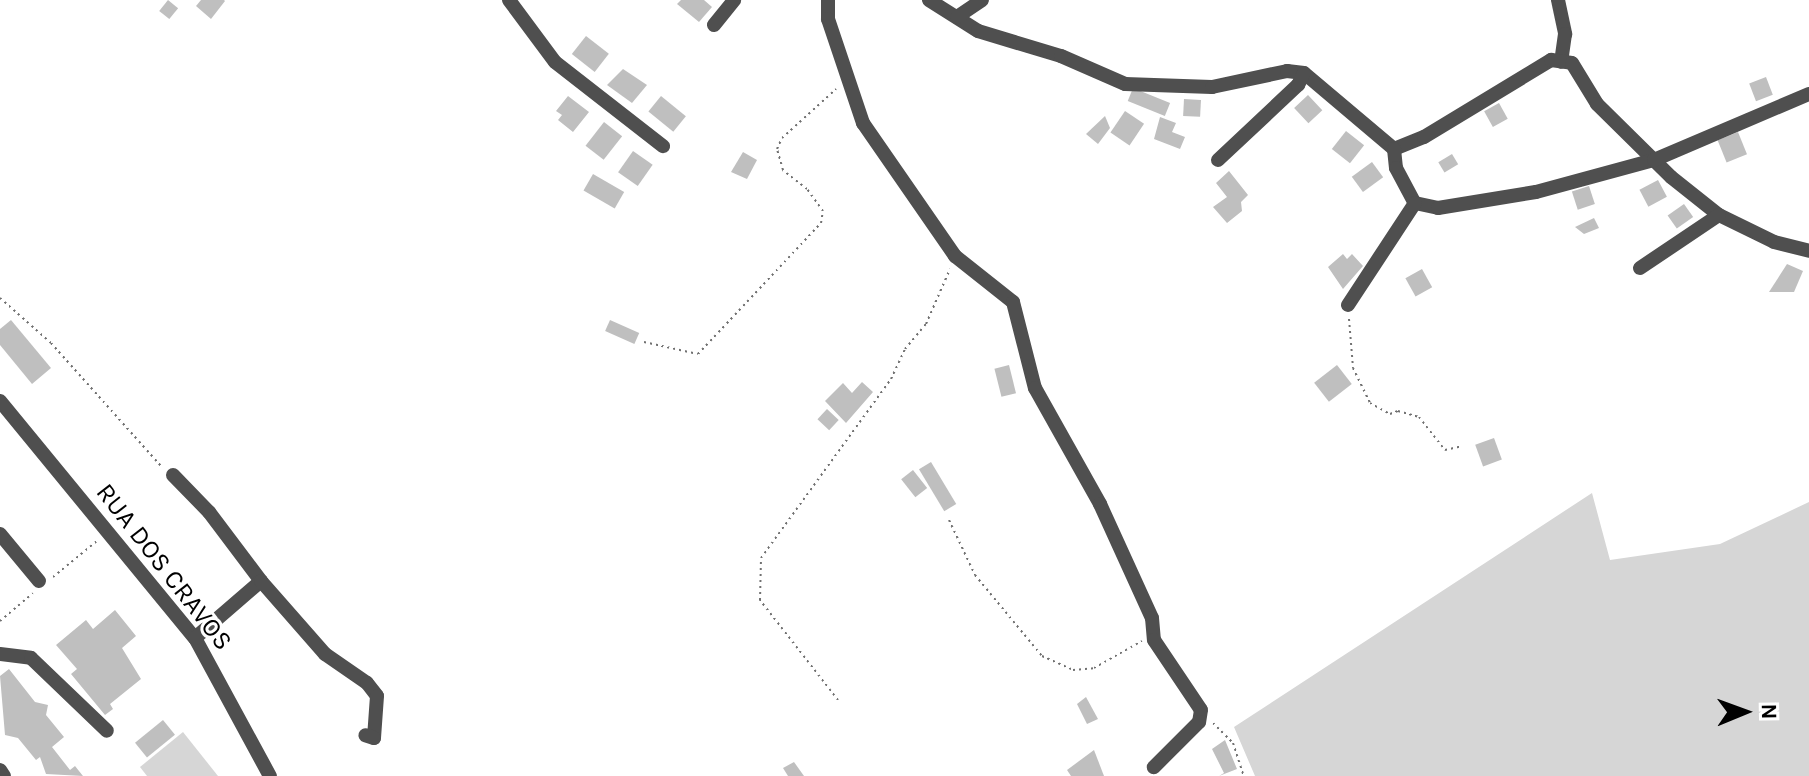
<!DOCTYPE html>
<html>
<head>
<meta charset="utf-8">
<style>
	body { margin:0 }
	#map { position:relative; width:1809px; height:776px; overflow:hidden; background:#fff; font-family:Karla,sans-serif }
	div>[style] { position:absolute }
	[style*='--x'] { left:calc(var(--x)*1px); top:calc(var(--y)*1px); width:calc(var(--w)*1px); rotate:calc(var(--a)*1deg) }
	.green>* { inset:0; background:#d6d6d6 }
	.building>* { inset:0; background:#bfbfbf; transform-origin:0 0 }
	.path>* { height:2px; margin-top:-1px; transform-origin:0; background:repeating-linear-gradient(90deg,#717171 0 2px,transparent 0 6px) }
	.minor>* { height:14px; margin:-7px; padding:0 7px; transform-origin:7px; border-radius:7px; background:#4f4f4f }
	span { translate:-50% -50%; white-space:nowrap; text-align:center; line-height:1.15; -webkit-text-stroke:6px #fff; paint-order:stroke }
	.street-label { font-size:26px; color:#000 }
	.north { position:absolute; left:1705px; top:672px; width:80px; height:80px; -webkit-text-stroke:6px #fff; paint-order:stroke; rotate:89deg; font-size:22px; font-weight:700; line-height:32px; text-align:center; color:#000 }
	.north::after { content:''; display:block; margin:auto; width:28px; height:36px; background:#000; clip-path:polygon(50% 0,100% 100%,50% 72%,0 100%) }
</style>
</head>
<body>
<div id="map">
	<div class="green">
		<i style="clip-path:polygon(1592px 493px,1610px 560px,1720px 544px,1809px 502px,1809px 776px,1255px 776px,1234px 727px)"></i>
		<i style="clip-path:polygon(183px 732px,218px 776px,147px 776px,140px 767px)"></i>
	</div>
	<div class="building">
		<i style="left:168px;top:0;width:13px;height:14px;rotate:39deg"></i>
		<i style="clip-path:polygon(201px 0,224px 0,225px 1px,211px 19px,196px 6px)"></i>
		<i style="clip-path:polygon(681px 0,704px 0,712px 7px,699px 22px,677px 4px)"></i>
		<i style="left:586px;top:36px;width:29px;height:23px;rotate:38deg"></i>
		<i style="clip-path:polygon(623px 69px,647px 85px,632px 103px,607px 85px)"></i>
		<i style="left:1766px;top:77px;width:19px;height:18px;rotate:69deg"></i>
		<i style="left:1133px;top:88px;width:40px;height:14px;rotate:22deg"></i>
		<i style="left:1308px;top:95px;width:21px;height:19px;rotate:47deg"></i>
		<i style="clip-path:polygon(568px 96px,589px 112px,573px 132px,558px 120px,562px 115px,556px 111px)"></i>
		<i style="left:661px;top:96px;width:32px;height:20px;rotate:39deg"></i>
		<i style="left:1184px;top:99px;width:17px;height:17px;rotate:3deg"></i>
		<i style="left:1499px;top:103px;width:18px;height:17px;rotate:61deg"></i>
		<i style="left:1125px;top:111px;width:23px;height:26px;rotate:34deg"></i>
		<i style="clip-path:polygon(1105px 116px,1110px 128px,1098px 144px,1086px 134px)"></i>
		<i style="clip-path:polygon(1160px 117px,1176px 123px,1172px 132px,1185px 137px,1180px 149px,1154px 139px)"></i>
		<i style="left:604px;top:122px;width:23px;height:30px;rotate:38deg"></i>
		<i style="left:1346px;top:131px;width:23px;height:23px;rotate:38deg"></i>
		<i style="left:1738px;top:132px;width:24px;height:22px;rotate:68deg"></i>
		<i style="left:633px;top:151px;width:24px;height:26px;rotate:35deg"></i>
		<i style="clip-path:polygon(743px 152px,757px 160px,747px 179px,731px 172px)"></i>
		<i style="left:1452px;top:154px;width:12px;height:16px;rotate:59deg"></i>
		<i style="left:1372px;top:162px;width:19px;height:25px;rotate:54deg"></i>
		<i style="clip-path:polygon(1229px 171px,1248px 195px,1241px 202px,1242px 211px,1227px 223px,1213px 207px,1227px 197px,1216px 183px)"></i>
		<i style="left:593px;top:174px;width:36px;height:19px;rotate:30deg"></i>
		<i style="left:1658px;top:180px;width:19px;height:21px;rotate:62deg"></i>
		<i style="left:1589px;top:186px;width:19px;height:18px;rotate:72deg"></i>
		<i style="left:1684px;top:204px;width:16px;height:20px;rotate:55deg"></i>
		<i style="clip-path:polygon(1594px 218px,1599px 228px,1584px 234px,1575px 227px)"></i>
		<i style="clip-path:polygon(1343px 254px,1347px 259px,1352px 254px,1363px 266px,1343px 289px,1328px 267px)"></i>
		<i style="clip-path:polygon(1787px 264px,1803px 271px,1794px 292px,1769px 292px)"></i>
		<i style="left:1422px;top:269px;width:21px;height:19px;rotate:61deg"></i>
		<i style="clip-path:polygon(11px 320px,51px 368px,32px 384px,0 345px,0 329px)"></i>
		<i style="left:610px;top:320px;width:32px;height:12px;rotate:24deg"></i>
		<i style="left:1009px;top:365px;width:29px;height:15px;rotate:76deg"></i>
		<i style="left:1337px;top:365px;width:24px;height:29px;rotate:52deg"></i>
		<i style="clip-path:polygon(862px 382px,873px 392px,846px 423px,825px 401px,843px 383px,852px 393px)"></i>
		<i style="left:827px;top:409px;width:16px;height:14px;rotate:43deg"></i>
		<i style="left:1494px;top:438px;width:23px;height:20px;rotate:70deg"></i>
		<i style="left:931px;top:462px;width:49px;height:14px;rotate:59deg"></i>
		<i style="left:913px;top:470px;width:23px;height:15px;rotate:52deg"></i>
		<i style="clip-path:polygon(115px 610px,136px 636px,122px 648px,141px 679px,110px 704px,113px 709px,105px 715px,71px 674px,77px 669px,56px 645px,86px 620px,93px 629px)"></i>
		<i style="clip-path:polygon(9px 669px,35px 702px,48px 705px,46px 715px,64px 737px,52px 747px,70px 770px,75px 766px,83px 776px,46px 774px,40px 757px,36px 760px,18px 738px,5px 735px,0 676px)"></i>
		<i style="clip-path:polygon(1086px 697px,1098px 719px,1087px 724px,1077px 704px)"></i>
		<i style="left:163px;top:720px;width:19px;height:36px;rotate:51deg"></i>
		<i style="clip-path:polygon(1225px 740px,1237px 769px,1219px 776px,1224px 773px,1212px 749px)"></i>
		<i style="clip-path:polygon(1094px 750px,1104px 776px,1071px 776px,1067px 770px)"></i>
		<i style="clip-path:polygon(794px 762px,804px 776px,788px 776px,783px 768px)"></i>
	</div>
	<div class="path">
		<i style="--x:0;--y:298;--w:68;--a:41.4"></i>
		<i style="--x:51;--y:343;--w:166;--a:48.2"></i>
		<i style="--x:1349;--y:319;--w:49;--a:85.3"></i>
		<i style="--x:1353;--y:368;--w:39;--a:64"></i>
		<i style="--x:1370;--y:403;--w:23;--a:29"></i>
		<i style="--x:1390;--y:414;--w:9;--a:-21"></i>
		<i style="--x:1398;--y:411;--w:22;--a:16"></i>
		<i style="--x:1419;--y:417;--w:42;--a:51.8"></i>
		<i style="--x:1445;--y:450;--w:17;--a:-13"></i>
		<i style="--x:644;--y:342;--w:55;--a:12.5"></i>
		<i style="--x:698;--y:354;--w:180;--a:-46.8"></i>
		<i style="--x:821;--y:223;--w:12;--a:-81"></i>
		<i style="--x:823;--y:211;--w:27;--a:-126"></i>
		<i style="--x:807;--y:189;--w:31;--a:-142"></i>
		<i style="--x:783;--y:170;--w:22;--a:-106"></i>
		<i style="--x:777;--y:149;--w:12;--a:-66"></i>
		<i style="--x:782;--y:138;--w:73;--a:-42.2"></i>
		<i style="--x:949;--y:520;--w:61;--a:64.7"></i>
		<i style="--x:975;--y:575;--w:105;--a:50.4"></i>
		<i style="--x:1042;--y:656;--w:34;--a:24"></i>
		<i style="--x:1073;--y:670;--w:21;--a:-5"></i>
		<i style="--x:1094;--y:668;--w:55;--a:-29.4"></i>
		<i style="--x:53;--y:577;--w:58;--a:-39.4"></i>
		<i style="--x:0;--y:621;--w:43;--a:-40.3"></i>
		<i style="--x:838;--y:700;--w:127;--a:-128"></i>
		<i style="--x:760;--y:600;--w:42;--a:-88.6"></i>
		<i style="--x:761;--y:558;--w:221;--a:-54"></i>
		<i style="--x:891;--y:379;--w:33;--a:-65"></i>
		<i style="--x:905;--y:349;--w:33;--a:-50"></i>
		<i style="--x:926;--y:324;--w:60;--a:-66.4"></i>
		<i style="--x:1213;--y:723;--w:28;--a:45"></i>
		<i style="--x:1233;--y:743;--w:35;--a:72"></i>
	</div>
	<div class="minor">
		<i style="--x:509;--y:0;--w:77;--a:53.4"></i>
		<i style="--x:555;--y:62;--w:137;--a:37.9"></i>
		<i style="--x:828;--y:0;--w:19;--a:90"></i>
		<i style="--x:828;--y:19;--w:110;--a:71.4"></i>
		<i style="--x:863;--y:123;--w:162;--a:55.3"></i>
		<i style="--x:955;--y:256;--w:74;--a:38.4"></i>
		<i style="--x:1013;--y:302;--w:89;--a:75.7"></i>
		<i style="--x:1035;--y:388;--w:133;--a:60.7"></i>
		<i style="--x:1100;--y:504;--w:125;--a:65.5"></i>
		<i style="--x:1152;--y:618;--w:22;--a:85"></i>
		<i style="--x:1154;--y:640;--w:84;--a:56.1"></i>
		<i style="--x:1201;--y:710;--w:12;--a:99"></i>
		<i style="--x:1199;--y:722;--w:64;--a:135"></i>
		<i style="--x:929;--y:0;--w:58;--a:32.3"></i>
		<i style="--x:978;--y:31;--w:87;--a:16.8"></i>
		<i style="--x:1061;--y:56;--w:70;--a:23.6"></i>
		<i style="--x:1125;--y:84;--w:87;--a:2"></i>
		<i style="--x:1212;--y:87;--w:77;--a:-12"></i>
		<i style="--x:1287;--y:71;--w:17;--a:7"></i>
		<i style="--x:1304;--y:73;--w:118;--a:40.2"></i>
		<i style="--x:1558;--y:0;--w:35;--a:78"></i>
		<i style="--x:1565;--y:34;--w:28;--a:98"></i>
		<i style="--x:957;--y:17;--w:30;--a:-34"></i>
		<i style="--x:714;--y:25;--w:32;--a:-51"></i>
		<i style="--x:1394;--y:149;--w:32;--a:-22"></i>
		<i style="--x:1424;--y:137;--w:149;--a:-31.2"></i>
		<i style="--x:1551;--y:60;--w:21;--a:8"></i>
		<i style="--x:1572;--y:63;--w:48;--a:58.6"></i>
		<i style="--x:1597;--y:104;--w:104;--a:44.6"></i>
		<i style="--x:1671;--y:177;--w:61;--a:38.4"></i>
		<i style="--x:1719;--y:215;--w:61;--a:26.1"></i>
		<i style="--x:1774;--y:242;--w:36;--a:14"></i>
		<i style="--x:1394;--y:149;--w:19;--a:84"></i>
		<i style="--x:1396;--y:168;--w:40;--a:62"></i>
		<i style="--x:1415;--y:203;--w:24;--a:12"></i>
		<i style="--x:1438;--y:208;--w:99;--a:-9.3"></i>
		<i style="--x:1536;--y:192;--w:122;--a:-15.2"></i>
		<i style="--x:1654;--y:160;--w:168;--a:-23.1"></i>
		<i style="--x:1218;--y:160;--w:110;--a:-43.2"></i>
		<i style="--x:1298;--y:85;--w:13;--a:-63"></i>
		<i style="--x:1640;--y:268;--w:95;--a:-33.9"></i>
		<i style="--x:1348;--y:305;--w:122;--a:-56.7"></i>
		<i style="--x:0;--y:401;--w:307;--a:50.6"></i>
		<i style="--x:195;--y:638;--w:157;--a:61.5"></i>
		<i style="--x:173;--y:475;--w:52;--a:45.8"></i>
		<i style="--x:209;--y:512;--w:86;--a:53"></i>
		<i style="--x:261;--y:581;--w:87;--a:139.2"></i>
		<i style="--x:0;--y:534;--w:61;--a:50.3"></i>
		<i style="--x:261;--y:581;--w:97;--a:48.8"></i>
		<i style="--x:325;--y:654;--w:51;--a:34.6"></i>
		<i style="--x:367;--y:683;--w:16;--a:52"></i>
		<i style="--x:377;--y:696;--w:42;--a:94.1"></i>
		<i style="--x:374;--y:738;--w:9;--a:-162"></i>
		<i style="--x:0;--y:654;--w:31;--a:7"></i>
		<i style="--x:31;--y:658;--w:105;--a:43.8"></i>
		<i style="--x:0;--y:770;--w:7;--a:56"></i>
	</div>
	<div class="street-label">
		<span style="left:164px;top:567px;rotate:52deg">RUA DOS CRAVOS</span>
	</div>
	<div class="north">N</div>
</div>
</body>
</html>
